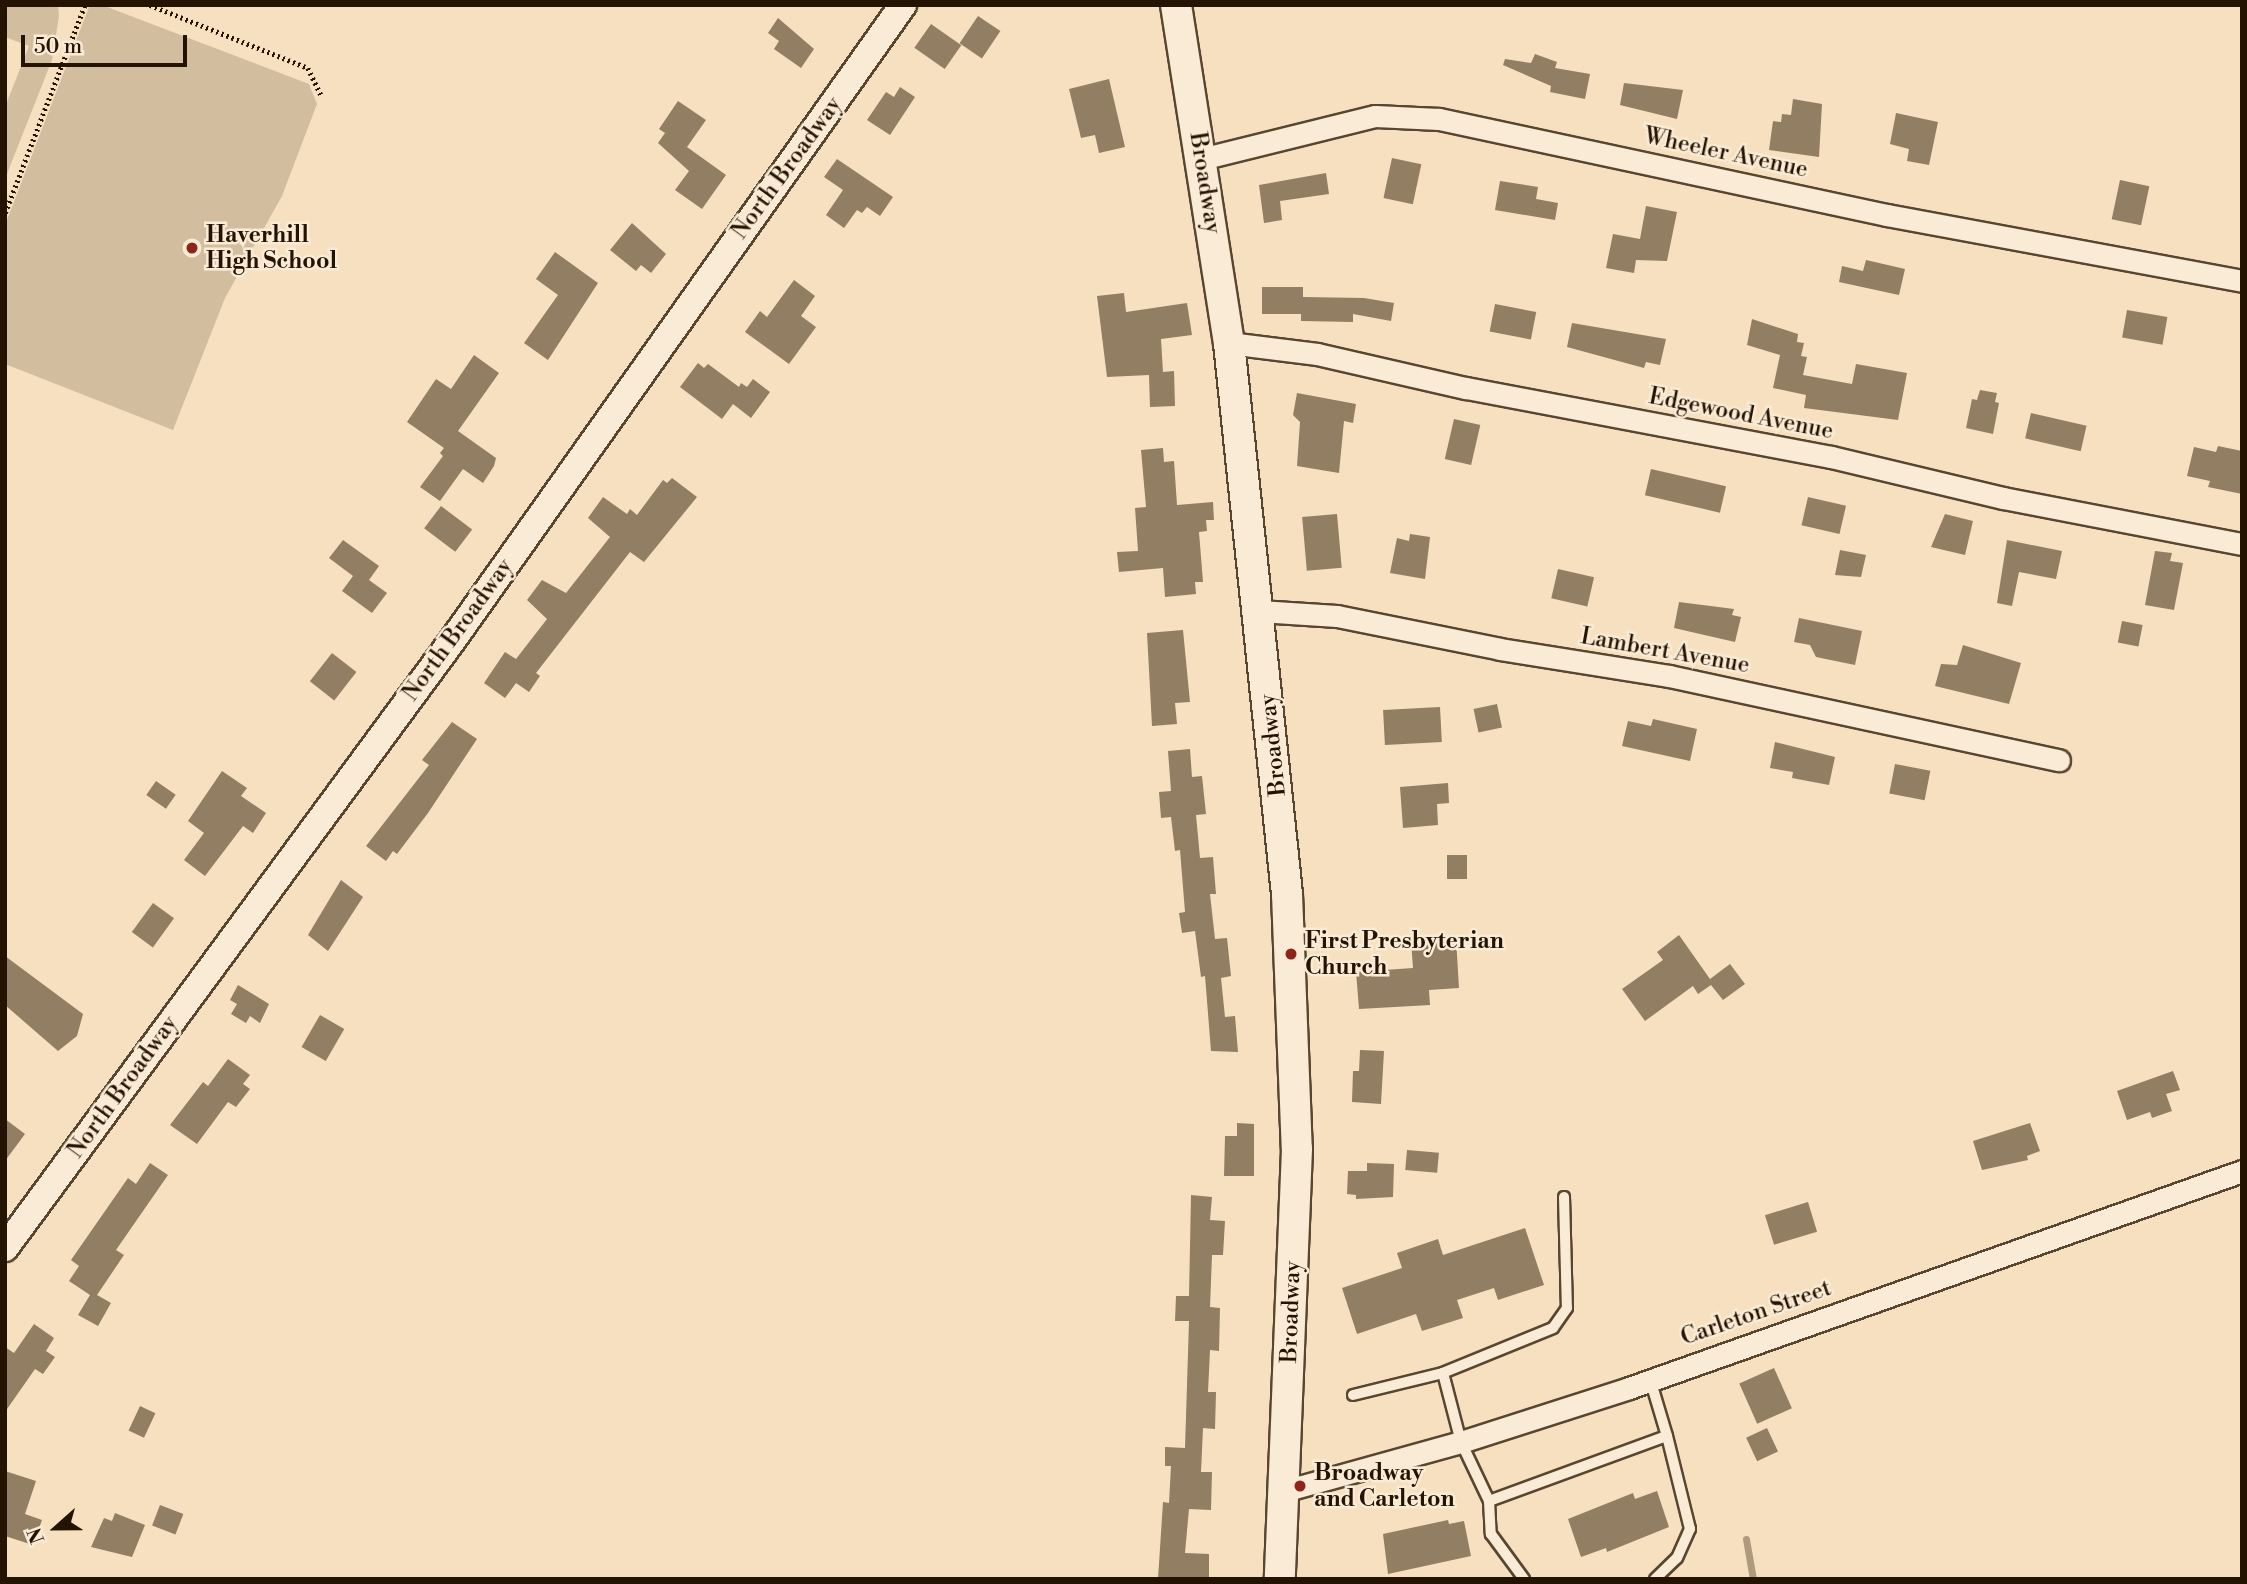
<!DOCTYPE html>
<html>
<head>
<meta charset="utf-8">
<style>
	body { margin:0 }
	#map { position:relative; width:2247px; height:1584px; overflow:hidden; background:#f6e0bf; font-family:"Libre Bodoni",serif }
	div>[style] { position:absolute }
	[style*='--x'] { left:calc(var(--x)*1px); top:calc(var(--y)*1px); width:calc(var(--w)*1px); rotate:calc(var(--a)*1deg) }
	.green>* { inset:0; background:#d2bd9f }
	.stream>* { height:7px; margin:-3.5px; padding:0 3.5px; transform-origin:3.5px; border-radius:3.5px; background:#af9a7e }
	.building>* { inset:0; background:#917e63; transform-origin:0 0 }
	.path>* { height:4.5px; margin-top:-2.25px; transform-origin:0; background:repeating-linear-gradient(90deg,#241300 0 2px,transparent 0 5.5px) }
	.roads { filter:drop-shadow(2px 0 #584630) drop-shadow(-2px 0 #584630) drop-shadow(0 2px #584630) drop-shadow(0 -2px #584630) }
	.service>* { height:10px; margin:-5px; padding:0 5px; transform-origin:5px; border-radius:5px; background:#f9ebd5 }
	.minor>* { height:21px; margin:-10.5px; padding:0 10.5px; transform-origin:10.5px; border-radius:10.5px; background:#f9ebd5 }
	.tertiary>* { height:26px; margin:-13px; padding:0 13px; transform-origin:13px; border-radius:13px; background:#f9ebd5 }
	.secondary>* { height:30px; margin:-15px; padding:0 15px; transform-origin:15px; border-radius:15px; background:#f9ebd5 }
	.dots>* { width:19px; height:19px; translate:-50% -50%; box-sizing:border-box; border:4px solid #f9ebd5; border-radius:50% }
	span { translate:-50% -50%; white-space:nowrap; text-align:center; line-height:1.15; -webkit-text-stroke:5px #f9ebd5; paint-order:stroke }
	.street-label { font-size:23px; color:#241300 }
	.poi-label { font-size:23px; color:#241300; font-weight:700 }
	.left { translate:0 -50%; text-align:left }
	.frame { position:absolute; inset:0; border:7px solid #241300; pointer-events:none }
	.north { position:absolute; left:21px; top:1493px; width:70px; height:70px; -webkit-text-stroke:5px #f9ebd5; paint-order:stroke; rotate:249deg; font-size:19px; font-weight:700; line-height:28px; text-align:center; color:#241300 }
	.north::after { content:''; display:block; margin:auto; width:24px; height:32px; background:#241300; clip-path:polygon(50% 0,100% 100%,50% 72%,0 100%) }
	.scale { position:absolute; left:21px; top:35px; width:166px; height:32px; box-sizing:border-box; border:4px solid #241300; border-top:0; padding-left:9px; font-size:21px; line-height:24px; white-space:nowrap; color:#241300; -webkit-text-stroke:5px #f9ebd5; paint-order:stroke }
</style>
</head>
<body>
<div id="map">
	<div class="green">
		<i style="clip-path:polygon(5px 5px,58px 5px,59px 16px,52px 60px,5px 179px,5px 107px,29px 46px,5px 37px)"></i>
		<i style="clip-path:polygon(102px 5px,309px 84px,317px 104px,282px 196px,225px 298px,173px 430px,5px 364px,5px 225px,89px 7px)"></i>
	</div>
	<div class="stream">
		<i style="--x:1746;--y:1539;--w:41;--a:80.1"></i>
	</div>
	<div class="building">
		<i style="left:978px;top:16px;width:27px;height:33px;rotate:34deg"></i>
		<i style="clip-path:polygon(778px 18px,814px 49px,801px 68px,774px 49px,779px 41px,768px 33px)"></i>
		<i style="left:931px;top:24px;width:37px;height:29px;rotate:35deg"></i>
		<i style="clip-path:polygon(1535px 54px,1557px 62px,1555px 68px,1590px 74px,1585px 99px,1550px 92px,1551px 86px,1503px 65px,1505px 59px,1531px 63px)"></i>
		<i style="clip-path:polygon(1109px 79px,1125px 147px,1099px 153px,1095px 135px,1081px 138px,1069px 89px)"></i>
		<i style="clip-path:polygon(1624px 83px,1683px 90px,1677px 119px,1620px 105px)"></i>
		<i style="clip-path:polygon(900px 87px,915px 97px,890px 135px,867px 120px,886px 92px,894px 97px)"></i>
		<i style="clip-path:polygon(1793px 99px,1822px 104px,1819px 157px,1769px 150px,1773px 121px,1781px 122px,1782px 114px,1791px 115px)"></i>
		<i style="clip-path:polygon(678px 101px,706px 120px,687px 147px,726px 175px,702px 209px,675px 190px,689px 171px,658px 143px,665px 133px,659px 129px)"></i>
		<i style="clip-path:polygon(1896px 113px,1938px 122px,1929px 165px,1907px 161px,1909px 149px,1890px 144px)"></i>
		<i style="left:1392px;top:158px;width:30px;height:41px;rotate:12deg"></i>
		<i style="clip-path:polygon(837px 159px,893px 197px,880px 216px,867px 207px,862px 213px,857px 210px,844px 228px,826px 215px,843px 190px,824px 177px)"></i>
		<i style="clip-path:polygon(1326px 173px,1329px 194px,1280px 201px,1282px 220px,1264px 223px,1259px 185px)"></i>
		<i style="left:2120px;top:180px;width:30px;height:40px;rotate:12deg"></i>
		<i style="clip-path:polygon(1500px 181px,1538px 187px,1536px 199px,1558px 203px,1555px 220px,1495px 210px)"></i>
		<i style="clip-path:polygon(1646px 206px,1677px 212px,1667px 261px,1636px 260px,1634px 273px,1606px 268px,1613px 234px,1640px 239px)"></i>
		<i style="clip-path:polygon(632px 223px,666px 254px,651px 273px,641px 265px,636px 271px,610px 250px)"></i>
		<i style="clip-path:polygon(555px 252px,598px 283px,548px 360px,524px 343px,558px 295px,536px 279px)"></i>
		<i style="clip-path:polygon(1866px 260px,1905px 269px,1899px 295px,1839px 282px,1842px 266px,1863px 271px)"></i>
		<i style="clip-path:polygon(794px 280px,815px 296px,801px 316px,816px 327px,789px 364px,745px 332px,760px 311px,767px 317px)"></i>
		<i style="clip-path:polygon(1262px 287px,1303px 287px,1303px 297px,1364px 298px,1394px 303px,1391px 321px,1353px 314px,1353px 322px,1301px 321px,1301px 314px,1262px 314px)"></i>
		<i style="clip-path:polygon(1124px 293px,1126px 312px,1187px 303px,1192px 335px,1161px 339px,1163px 372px,1174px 371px,1175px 406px,1150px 407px,1149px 375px,1107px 377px,1097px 296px)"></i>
		<i style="left:1495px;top:304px;width:42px;height:28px;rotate:11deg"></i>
		<i style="left:2127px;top:310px;width:41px;height:28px;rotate:10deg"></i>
		<i style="clip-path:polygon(1752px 319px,1798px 334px,1797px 342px,1804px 343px,1801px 356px,1807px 357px,1803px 375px,1852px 384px,1856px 364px,1907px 373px,1898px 420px,1804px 408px,1806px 395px,1773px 388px,1780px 355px,1747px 345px)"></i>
		<i style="clip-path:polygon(1572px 323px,1666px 339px,1660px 365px,1646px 362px,1644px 368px,1567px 347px)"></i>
		<i style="clip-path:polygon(474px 355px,499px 373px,458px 431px,496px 458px,494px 466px,483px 483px,463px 469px,440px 501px,420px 487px,443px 456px,440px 453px,444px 448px,407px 422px,436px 379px,451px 389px)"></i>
		<i style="clip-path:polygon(698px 363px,704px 368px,708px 364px,739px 387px,741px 383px,747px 387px,753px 379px,770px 392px,751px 418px,733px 404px,722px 419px,680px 387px)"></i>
		<i style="clip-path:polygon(1980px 390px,1997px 393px,1995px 402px,1999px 403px,1993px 434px,1966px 428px,1972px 399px,1977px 400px)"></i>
		<i style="clip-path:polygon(1297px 393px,1356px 404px,1353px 423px,1344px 421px,1339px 473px,1297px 466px,1300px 422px,1293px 415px)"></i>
		<i style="left:2031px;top:413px;width:57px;height:26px;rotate:13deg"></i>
		<i style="left:1454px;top:419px;width:27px;height:41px;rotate:13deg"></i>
		<i style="clip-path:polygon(2218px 446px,2242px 451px,2242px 494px,2208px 487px,2210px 481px,2187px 476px,2194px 447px,2216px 452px)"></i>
		<i style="clip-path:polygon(1163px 448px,1164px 462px,1174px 461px,1177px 505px,1213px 502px,1214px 520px,1206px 520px,1207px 531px,1199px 532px,1203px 582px,1195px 582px,1196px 594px,1165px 597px,1163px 568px,1119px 572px,1117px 552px,1138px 551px,1135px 508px,1146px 507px,1141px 450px)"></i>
		<i style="left:1651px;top:469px;width:77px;height:27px;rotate:13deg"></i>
		<i style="clip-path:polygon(672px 478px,697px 497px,644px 562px,630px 552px,536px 673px,540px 676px,529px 692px,516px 683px,505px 698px,484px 683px,505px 652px,516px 659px,547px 619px,527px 600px,542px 580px,566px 593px,610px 537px,588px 518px,603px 497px,627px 514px,630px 509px,637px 515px,663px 480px,667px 483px)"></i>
		<i style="left:1808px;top:497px;width:39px;height:29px;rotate:13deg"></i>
		<i style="left:441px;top:506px;width:39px;height:28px;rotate:37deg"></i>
		<i style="left:1337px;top:514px;width:54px;height:35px;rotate:85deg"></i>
		<i style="clip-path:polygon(1945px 514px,1973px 521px,1965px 555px,1931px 547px)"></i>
		<i style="clip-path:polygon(1410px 534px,1430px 537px,1425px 579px,1390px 573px,1397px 538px,1409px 541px)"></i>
		<i style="clip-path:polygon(343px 540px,379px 566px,369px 580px,387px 593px,372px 613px,342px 591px,353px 576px,329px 558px)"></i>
		<i style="clip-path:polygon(2007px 540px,2062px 551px,2056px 579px,2019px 572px,2012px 606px,1997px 603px)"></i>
		<i style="clip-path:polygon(1840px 550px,1866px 555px,1861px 577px,1835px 575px)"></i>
		<i style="clip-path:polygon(2155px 551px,2172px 553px,2170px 561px,2183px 563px,2174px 610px,2145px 605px)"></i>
		<i style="left:1558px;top:569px;width:37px;height:30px;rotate:13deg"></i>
		<i style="clip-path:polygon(1679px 602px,1734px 609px,1732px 615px,1741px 617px,1735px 642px,1674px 628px)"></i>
		<i style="clip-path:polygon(1799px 618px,1862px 631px,1855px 665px,1816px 657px,1810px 645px,1794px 642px)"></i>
		<i style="left:2122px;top:621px;width:21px;height:22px;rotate:11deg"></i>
		<i style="clip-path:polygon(1183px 630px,1190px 702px,1175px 703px,1177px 724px,1152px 726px,1147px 633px)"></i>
		<i style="clip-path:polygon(1963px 645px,2021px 663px,2009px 704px,1935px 686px,1941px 664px,1957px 665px)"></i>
		<i style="left:332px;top:653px;width:31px;height:36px;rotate:38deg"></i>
		<i style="left:1497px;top:704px;width:24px;height:24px;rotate:78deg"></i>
		<i style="left:1440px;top:707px;width:35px;height:57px;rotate:87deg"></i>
		<i style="clip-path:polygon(1653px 719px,1697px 729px,1690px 761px,1622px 746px,1628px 721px,1651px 726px)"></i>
		<i style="clip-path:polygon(452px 722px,477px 739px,428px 813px,397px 854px,393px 851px,386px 861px,366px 846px,429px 765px,422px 760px)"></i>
		<i style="clip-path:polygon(1775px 742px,1835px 757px,1829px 785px,1792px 778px,1793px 772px,1770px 768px)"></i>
		<i style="clip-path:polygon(1190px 749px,1192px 777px,1202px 776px,1206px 814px,1196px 815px,1200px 858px,1213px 857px,1216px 894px,1210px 894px,1215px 939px,1227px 938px,1231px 976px,1221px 978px,1225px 1017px,1235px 1016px,1238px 1052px,1211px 1051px,1205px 976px,1201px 977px,1195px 931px,1182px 933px,1179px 913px,1185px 912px,1180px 850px,1175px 851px,1171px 817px,1161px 818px,1159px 792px,1171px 791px,1168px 751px)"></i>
		<i style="left:1895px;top:764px;width:36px;height:30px;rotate:11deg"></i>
		<i style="clip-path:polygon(222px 771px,247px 788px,241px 796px,266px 813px,253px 833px,243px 826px,205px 876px,184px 860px,204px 833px,188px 821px)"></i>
		<i style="left:156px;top:781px;width:24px;height:17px;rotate:35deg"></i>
		<i style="clip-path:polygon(1448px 783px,1449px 803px,1437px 804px,1438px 825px,1403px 828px,1400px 787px)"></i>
		<i style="left:1447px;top:855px;width:20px;height:24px"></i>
		<i style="clip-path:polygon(341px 880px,363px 897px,328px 951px,308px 935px)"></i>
		<i style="left:153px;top:903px;width:26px;height:36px;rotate:36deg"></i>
		<i style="clip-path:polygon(1679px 935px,1710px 979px,1730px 964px,1745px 984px,1723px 1000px,1711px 985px,1698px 994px,1693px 986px,1645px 1021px,1622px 989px,1663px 960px,1657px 952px)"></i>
		<i style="clip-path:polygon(1456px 938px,1459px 988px,1429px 990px,1430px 1005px,1359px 1009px,1356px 972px,1413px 968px,1411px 941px)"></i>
		<i style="clip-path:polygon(5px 956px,83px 1014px,77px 1036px,58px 1051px,5px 1005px)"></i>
		<i style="clip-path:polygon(238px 985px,269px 1004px,260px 1023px,250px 1016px,246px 1023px,231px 1014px,237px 1004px,230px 1000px)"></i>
		<i style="left:320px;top:1015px;width:28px;height:37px;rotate:30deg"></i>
		<i style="clip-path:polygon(1360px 1050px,1384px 1051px,1381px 1104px,1352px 1102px,1353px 1071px,1359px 1071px)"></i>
		<i style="clip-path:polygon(228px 1059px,250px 1075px,243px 1084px,250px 1089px,236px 1107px,228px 1102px,197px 1144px,170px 1125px,203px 1082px,208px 1086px)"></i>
		<i style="clip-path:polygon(2173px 1071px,2180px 1090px,2166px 1094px,2172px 1111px,2152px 1118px,2150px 1112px,2127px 1120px,2117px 1091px)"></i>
		<i style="clip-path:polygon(5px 1119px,25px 1134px,5px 1161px)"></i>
		<i style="clip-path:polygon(1237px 1123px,1254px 1124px,1254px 1176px,1224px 1176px,1225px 1136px,1237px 1136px)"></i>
		<i style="clip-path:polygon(2030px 1123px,2040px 1151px,2027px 1156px,2028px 1160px,1982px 1170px,1973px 1141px)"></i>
		<i style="left:1407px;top:1150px;width:32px;height:20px;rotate:5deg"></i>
		<i style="clip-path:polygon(150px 1163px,168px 1175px,116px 1250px,124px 1255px,97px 1295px,111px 1303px,98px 1326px,78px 1315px,90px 1295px,69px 1281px,79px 1266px,71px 1260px,128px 1178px,136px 1184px)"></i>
		<i style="clip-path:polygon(1367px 1163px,1394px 1164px,1393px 1197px,1356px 1199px,1356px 1195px,1347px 1194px,1348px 1171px,1367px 1171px)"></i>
		<i style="clip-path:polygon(1191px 1195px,1212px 1197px,1210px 1220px,1225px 1221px,1223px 1255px,1212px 1255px,1210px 1307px,1220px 1308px,1219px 1351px,1210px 1350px,1208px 1392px,1216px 1392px,1215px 1429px,1203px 1428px,1201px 1472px,1212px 1472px,1211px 1510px,1189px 1509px,1185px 1553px,1209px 1554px,1209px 1579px,1158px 1579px,1163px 1502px,1169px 1503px,1171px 1466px,1165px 1466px,1165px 1447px,1185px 1448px,1189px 1321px,1175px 1321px,1176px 1296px,1189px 1296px)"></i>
		<i style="left:1808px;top:1202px;width:31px;height:45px;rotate:73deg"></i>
		<i style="clip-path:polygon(1525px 1228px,1544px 1285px,1498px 1300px,1494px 1288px,1457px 1300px,1463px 1318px,1422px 1331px,1416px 1314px,1357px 1334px,1342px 1288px,1402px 1268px,1397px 1253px,1438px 1239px,1443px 1255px)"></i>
		<i style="clip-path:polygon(34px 1324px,54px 1338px,46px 1351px,55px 1357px,43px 1374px,35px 1369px,5px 1412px,5px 1347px,14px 1353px)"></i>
		<i style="left:1774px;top:1368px;width:44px;height:38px;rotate:66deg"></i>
		<i style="left:140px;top:1406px;width:17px;height:27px;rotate:25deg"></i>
		<i style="left:1767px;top:1428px;width:26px;height:23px;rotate:65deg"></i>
		<i style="clip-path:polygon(5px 1471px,36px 1481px,25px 1514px,42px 1520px,33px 1545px,5px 1536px)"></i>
		<i style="clip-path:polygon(1657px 1491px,1669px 1527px,1607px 1552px,1606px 1548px,1581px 1557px,1568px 1519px,1633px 1493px,1635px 1499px)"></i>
		<i style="left:160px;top:1505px;width:25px;height:22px;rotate:21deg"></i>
		<i style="clip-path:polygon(115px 1513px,145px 1525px,132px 1557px,91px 1547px,104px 1518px,112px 1521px)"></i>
		<i style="clip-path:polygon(1448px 1520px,1449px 1524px,1464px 1521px,1471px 1556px,1388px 1574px,1383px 1534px)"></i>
	</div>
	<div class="path">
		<i style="--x:150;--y:5;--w:170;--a:21.7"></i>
		<i style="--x:308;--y:68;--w:30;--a:64"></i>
		<i style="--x:5;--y:213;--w:223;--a:-69"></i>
	</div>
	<div class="roads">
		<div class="service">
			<i style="--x:1564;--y:1197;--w:111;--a:88.5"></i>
			<i style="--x:1567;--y:1308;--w:24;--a:125"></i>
			<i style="--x:1553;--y:1328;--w:119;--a:157.8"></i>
			<i style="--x:1443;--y:1373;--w:71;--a:75.4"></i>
			<i style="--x:1461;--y:1442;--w:65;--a:64.6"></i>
			<i style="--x:1489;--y:1501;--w:189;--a:-20.1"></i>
			<i style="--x:1667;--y:1436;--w:59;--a:-106.6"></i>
			<i style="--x:1353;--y:1395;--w:93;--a:-13.7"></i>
			<i style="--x:1489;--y:1501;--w:33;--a:87"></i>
			<i style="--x:1491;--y:1534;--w:56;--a:53.7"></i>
			<i style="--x:1655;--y:1579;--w:30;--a:-44"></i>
			<i style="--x:1677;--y:1558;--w:32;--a:-66"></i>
			<i style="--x:1690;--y:1529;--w:96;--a:-103.9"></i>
		</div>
		<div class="minor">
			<i style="--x:1201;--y:159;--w:179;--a:-13.9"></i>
			<i style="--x:1375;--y:116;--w:64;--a:2.7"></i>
			<i style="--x:1439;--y:119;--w:458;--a:12.1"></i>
			<i style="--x:1887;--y:215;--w:361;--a:10.5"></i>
			<i style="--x:1229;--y:343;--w:89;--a:7.1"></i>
			<i style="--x:1317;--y:354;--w:153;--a:12.9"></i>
			<i style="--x:1466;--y:388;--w:371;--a:10.7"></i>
			<i style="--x:1831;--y:457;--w:177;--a:13.4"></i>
			<i style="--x:2003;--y:498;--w:243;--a:10.9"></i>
			<i style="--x:1259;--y:611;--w:78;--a:3.7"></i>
			<i style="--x:1337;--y:616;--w:166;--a:11.4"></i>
			<i style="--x:1500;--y:649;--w:171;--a:9.1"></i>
			<i style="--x:1669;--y:676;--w:399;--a:12.2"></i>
			<i style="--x:1284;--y:1491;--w:184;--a:-15.5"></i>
			<i style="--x:1461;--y:1442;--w:176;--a:-17.8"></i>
			<i style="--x:1629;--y:1388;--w:650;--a:-19.49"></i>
		</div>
		<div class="tertiary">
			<i style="--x:5;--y:1248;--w:754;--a:-53.63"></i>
			<i style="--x:452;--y:641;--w:780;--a:-54.66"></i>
		</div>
		<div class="secondary">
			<i style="--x:1176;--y:5;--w:342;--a:81.1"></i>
			<i style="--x:1229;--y:343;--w:554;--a:83.99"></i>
			<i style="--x:1287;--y:894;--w:255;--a:87.8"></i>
			<i style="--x:1297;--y:1149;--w:430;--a:92.3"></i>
		</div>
	</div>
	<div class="dots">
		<i style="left:192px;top:248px;background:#8f2418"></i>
		<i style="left:1291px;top:954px;background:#8f2418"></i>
		<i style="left:1300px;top:1486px;background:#8f2418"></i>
	</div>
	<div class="street-label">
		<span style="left:1726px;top:153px;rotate:12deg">Wheeler Avenue</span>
		<span style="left:787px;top:168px;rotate:-54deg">North Broadway</span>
		<span style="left:1205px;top:183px;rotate:81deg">Broadway</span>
		<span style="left:1741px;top:414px;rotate:11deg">Edgewood Avenue</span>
		<span style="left:458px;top:630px;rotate:-54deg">North Broadway</span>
		<span style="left:1665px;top:651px;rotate:10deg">Lambert Avenue</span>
		<span style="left:1273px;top:745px;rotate:-96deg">Broadway</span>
		<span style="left:123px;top:1087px;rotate:-54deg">North Broadway</span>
		<span style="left:1291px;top:1312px;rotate:-88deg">Broadway</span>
		<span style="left:1756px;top:1313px;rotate:-19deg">Carleton Street</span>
	</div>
	<div class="poi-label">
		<span class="left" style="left:206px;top:248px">Haverhill<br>High School</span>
		<span class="left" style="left:1305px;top:954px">First Presbyterian<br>Church</span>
		<span class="left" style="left:1314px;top:1486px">Broadway<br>and Carleton</span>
	</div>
	<div class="frame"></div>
	<div class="north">N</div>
	<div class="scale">50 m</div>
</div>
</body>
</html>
